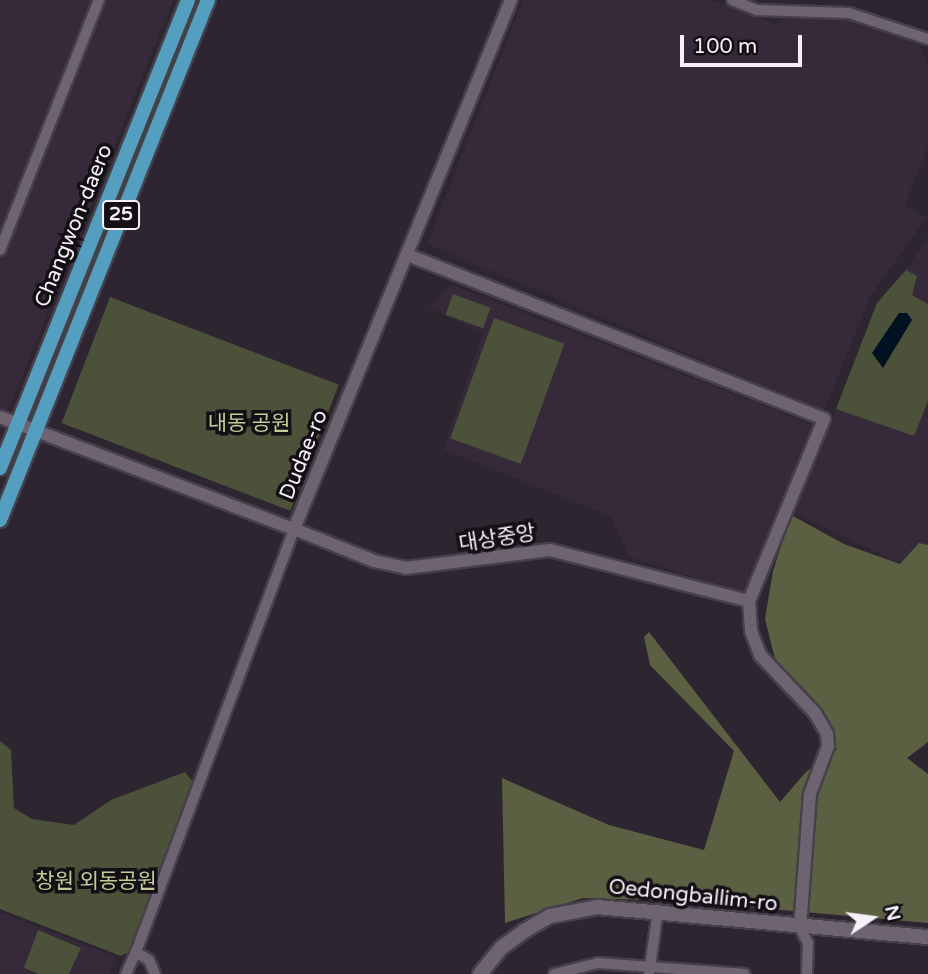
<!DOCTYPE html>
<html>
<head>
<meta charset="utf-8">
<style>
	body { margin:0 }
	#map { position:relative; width:928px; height:974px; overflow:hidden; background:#2d2530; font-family:"Varela Round","Noto Sans KR",sans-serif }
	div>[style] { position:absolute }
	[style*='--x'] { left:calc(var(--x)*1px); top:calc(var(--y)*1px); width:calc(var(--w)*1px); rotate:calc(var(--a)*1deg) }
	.built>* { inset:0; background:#35293a }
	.green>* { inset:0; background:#4c5139; transform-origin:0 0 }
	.forest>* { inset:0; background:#5b6043 }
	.water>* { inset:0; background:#001221 }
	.roads { filter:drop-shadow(2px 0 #464049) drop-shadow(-2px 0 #464049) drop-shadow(0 2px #464049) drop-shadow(0 -2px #464049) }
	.minor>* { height:10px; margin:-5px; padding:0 5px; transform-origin:5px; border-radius:5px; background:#6e6471 }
	.tertiary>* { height:12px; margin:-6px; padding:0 6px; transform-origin:6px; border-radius:6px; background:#6e6471 }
	.secondary>* { height:14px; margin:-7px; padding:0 7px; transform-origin:7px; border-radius:7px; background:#6e6471 }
	.primary>* { height:14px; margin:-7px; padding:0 7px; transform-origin:7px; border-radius:7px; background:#549fc0 }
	span { translate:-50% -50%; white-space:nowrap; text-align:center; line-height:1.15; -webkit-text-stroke:7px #130f15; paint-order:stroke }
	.shield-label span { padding:2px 5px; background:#130f15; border:2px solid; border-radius:5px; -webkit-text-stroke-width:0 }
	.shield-label { font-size:19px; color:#f6f0f8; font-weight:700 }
	.street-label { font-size:21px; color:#f6f0f8 }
	.park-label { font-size:21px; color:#c2cd95 }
	.north { position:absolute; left:837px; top:883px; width:70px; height:70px; -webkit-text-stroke:5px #130f15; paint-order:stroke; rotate:77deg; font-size:19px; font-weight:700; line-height:28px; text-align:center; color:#f6f0f8 }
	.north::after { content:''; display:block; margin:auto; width:24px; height:32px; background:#f6f0f8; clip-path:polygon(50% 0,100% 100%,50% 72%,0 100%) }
	.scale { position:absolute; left:680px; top:35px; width:122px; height:32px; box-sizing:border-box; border:4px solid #f6f0f8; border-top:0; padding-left:9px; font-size:21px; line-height:24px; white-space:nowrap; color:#f6f0f8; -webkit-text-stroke:5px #130f15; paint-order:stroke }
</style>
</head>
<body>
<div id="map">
	<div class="built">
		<i style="clip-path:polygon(0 0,173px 0,0 431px)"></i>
		<i style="clip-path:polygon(523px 0,712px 0,776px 24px,792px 15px,846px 16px,919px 44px,928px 66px,928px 147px,904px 206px,927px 217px,871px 295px,824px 411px,427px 244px)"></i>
		<i style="clip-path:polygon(928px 235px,928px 551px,904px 565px,795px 514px,776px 512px,745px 595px,629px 557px,610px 516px,443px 449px,483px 333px,429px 308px,450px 284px,828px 431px,877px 302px,909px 266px)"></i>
		<i style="clip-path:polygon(0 912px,116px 957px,109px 974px,0 974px)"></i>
	</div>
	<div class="green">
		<i style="clip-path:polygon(906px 270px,917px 276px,912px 295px,928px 304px,928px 401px,914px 436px,836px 409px,877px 303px)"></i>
		<i style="left:453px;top:294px;width:40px;height:22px;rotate:20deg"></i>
		<i style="left:110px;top:297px;width:245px;height:135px;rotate:21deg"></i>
		<i style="left:494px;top:318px;width:75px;height:128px;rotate:20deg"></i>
		<i style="clip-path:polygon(0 741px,11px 750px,14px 808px,32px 819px,74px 825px,111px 800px,185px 772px,196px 786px,134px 949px,121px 956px,0 909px)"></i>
		<i style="clip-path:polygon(38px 930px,81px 948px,69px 974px,39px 974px,24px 968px)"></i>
	</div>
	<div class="forest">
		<i style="clip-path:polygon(791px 515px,844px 544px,900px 564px,919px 543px,928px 545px,928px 742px,907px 758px,928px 774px,928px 923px,680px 901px,583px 898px,505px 923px,502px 778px,609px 825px,704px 850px,734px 751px,650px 665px,644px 637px,649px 632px,780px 802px,806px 772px,837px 749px,777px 667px,765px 619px,773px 571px)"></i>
	</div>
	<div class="water">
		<i style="clip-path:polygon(899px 313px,907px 313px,912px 320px,883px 368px,872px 353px)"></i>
	</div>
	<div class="roads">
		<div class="minor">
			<i style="--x:732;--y:0;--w:27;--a:22"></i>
			<i style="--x:757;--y:10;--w:92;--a:1.9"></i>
			<i style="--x:849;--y:13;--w:83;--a:18.2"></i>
			<i style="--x:0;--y:250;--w:269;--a:-68.4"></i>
			<i style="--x:800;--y:928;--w:17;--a:62"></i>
			<i style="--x:808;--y:943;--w:31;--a:92"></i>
			<i style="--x:136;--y:952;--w:452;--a:-69.5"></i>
			<i style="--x:126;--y:974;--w:24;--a:-66"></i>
			<i style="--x:136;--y:952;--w:15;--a:32"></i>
			<i style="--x:149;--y:960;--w:15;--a:67"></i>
			<i style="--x:554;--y:974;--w:45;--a:-14"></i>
			<i style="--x:598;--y:963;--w:147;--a:4.3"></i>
			<i style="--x:649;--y:974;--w:65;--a:-82"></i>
		</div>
		<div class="tertiary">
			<i style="--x:408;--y:255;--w:447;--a:21.5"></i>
			<i style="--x:824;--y:419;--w:197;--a:112.4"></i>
			<i style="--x:749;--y:601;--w:30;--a:86"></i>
			<i style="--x:751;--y:631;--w:26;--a:69"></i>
			<i style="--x:760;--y:655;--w:80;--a:46.5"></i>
			<i style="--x:815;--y:713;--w:24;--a:60"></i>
			<i style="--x:827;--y:734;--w:12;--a:85"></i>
			<i style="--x:828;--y:746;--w:51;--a:110.6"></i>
			<i style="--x:810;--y:794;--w:134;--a:94.3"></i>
			<i style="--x:0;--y:417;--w:315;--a:20.9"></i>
			<i style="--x:294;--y:529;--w:572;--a:-67.7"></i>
			<i style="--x:294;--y:529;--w:86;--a:21.8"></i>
			<i style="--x:374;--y:561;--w:33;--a:12"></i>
			<i style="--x:406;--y:568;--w:145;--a:-7.1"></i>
			<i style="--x:550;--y:550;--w:205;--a:14.4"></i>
		</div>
		<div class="secondary">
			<i style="--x:480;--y:974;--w:33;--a:-51"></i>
			<i style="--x:501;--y:948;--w:29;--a:-36"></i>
			<i style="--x:524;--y:931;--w:30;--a:-30"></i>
			<i style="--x:550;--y:916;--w:48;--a:-10.8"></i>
			<i style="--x:597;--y:907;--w:332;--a:5.2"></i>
		</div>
		<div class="primary">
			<i style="--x:0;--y:468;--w:504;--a:-68.11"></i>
			<i style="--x:0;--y:520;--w:560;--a:-68.2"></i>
		</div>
	</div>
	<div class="shield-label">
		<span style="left:121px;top:215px">25</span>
	</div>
	<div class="street-label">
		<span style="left:74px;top:226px;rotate:-68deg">Changwon-daero</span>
		<span style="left:304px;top:455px;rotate:-68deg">Dudae-ro</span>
		<span style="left:497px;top:539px;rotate:-9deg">대상중앙</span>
		<span style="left:693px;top:896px;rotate:6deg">Oedongballim-ro</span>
	</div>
	<div class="park-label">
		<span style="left:249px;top:424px">내동 공원</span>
		<span style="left:96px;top:882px">창원 외동공원</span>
	</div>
	<div class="north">N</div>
	<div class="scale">100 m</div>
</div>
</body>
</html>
